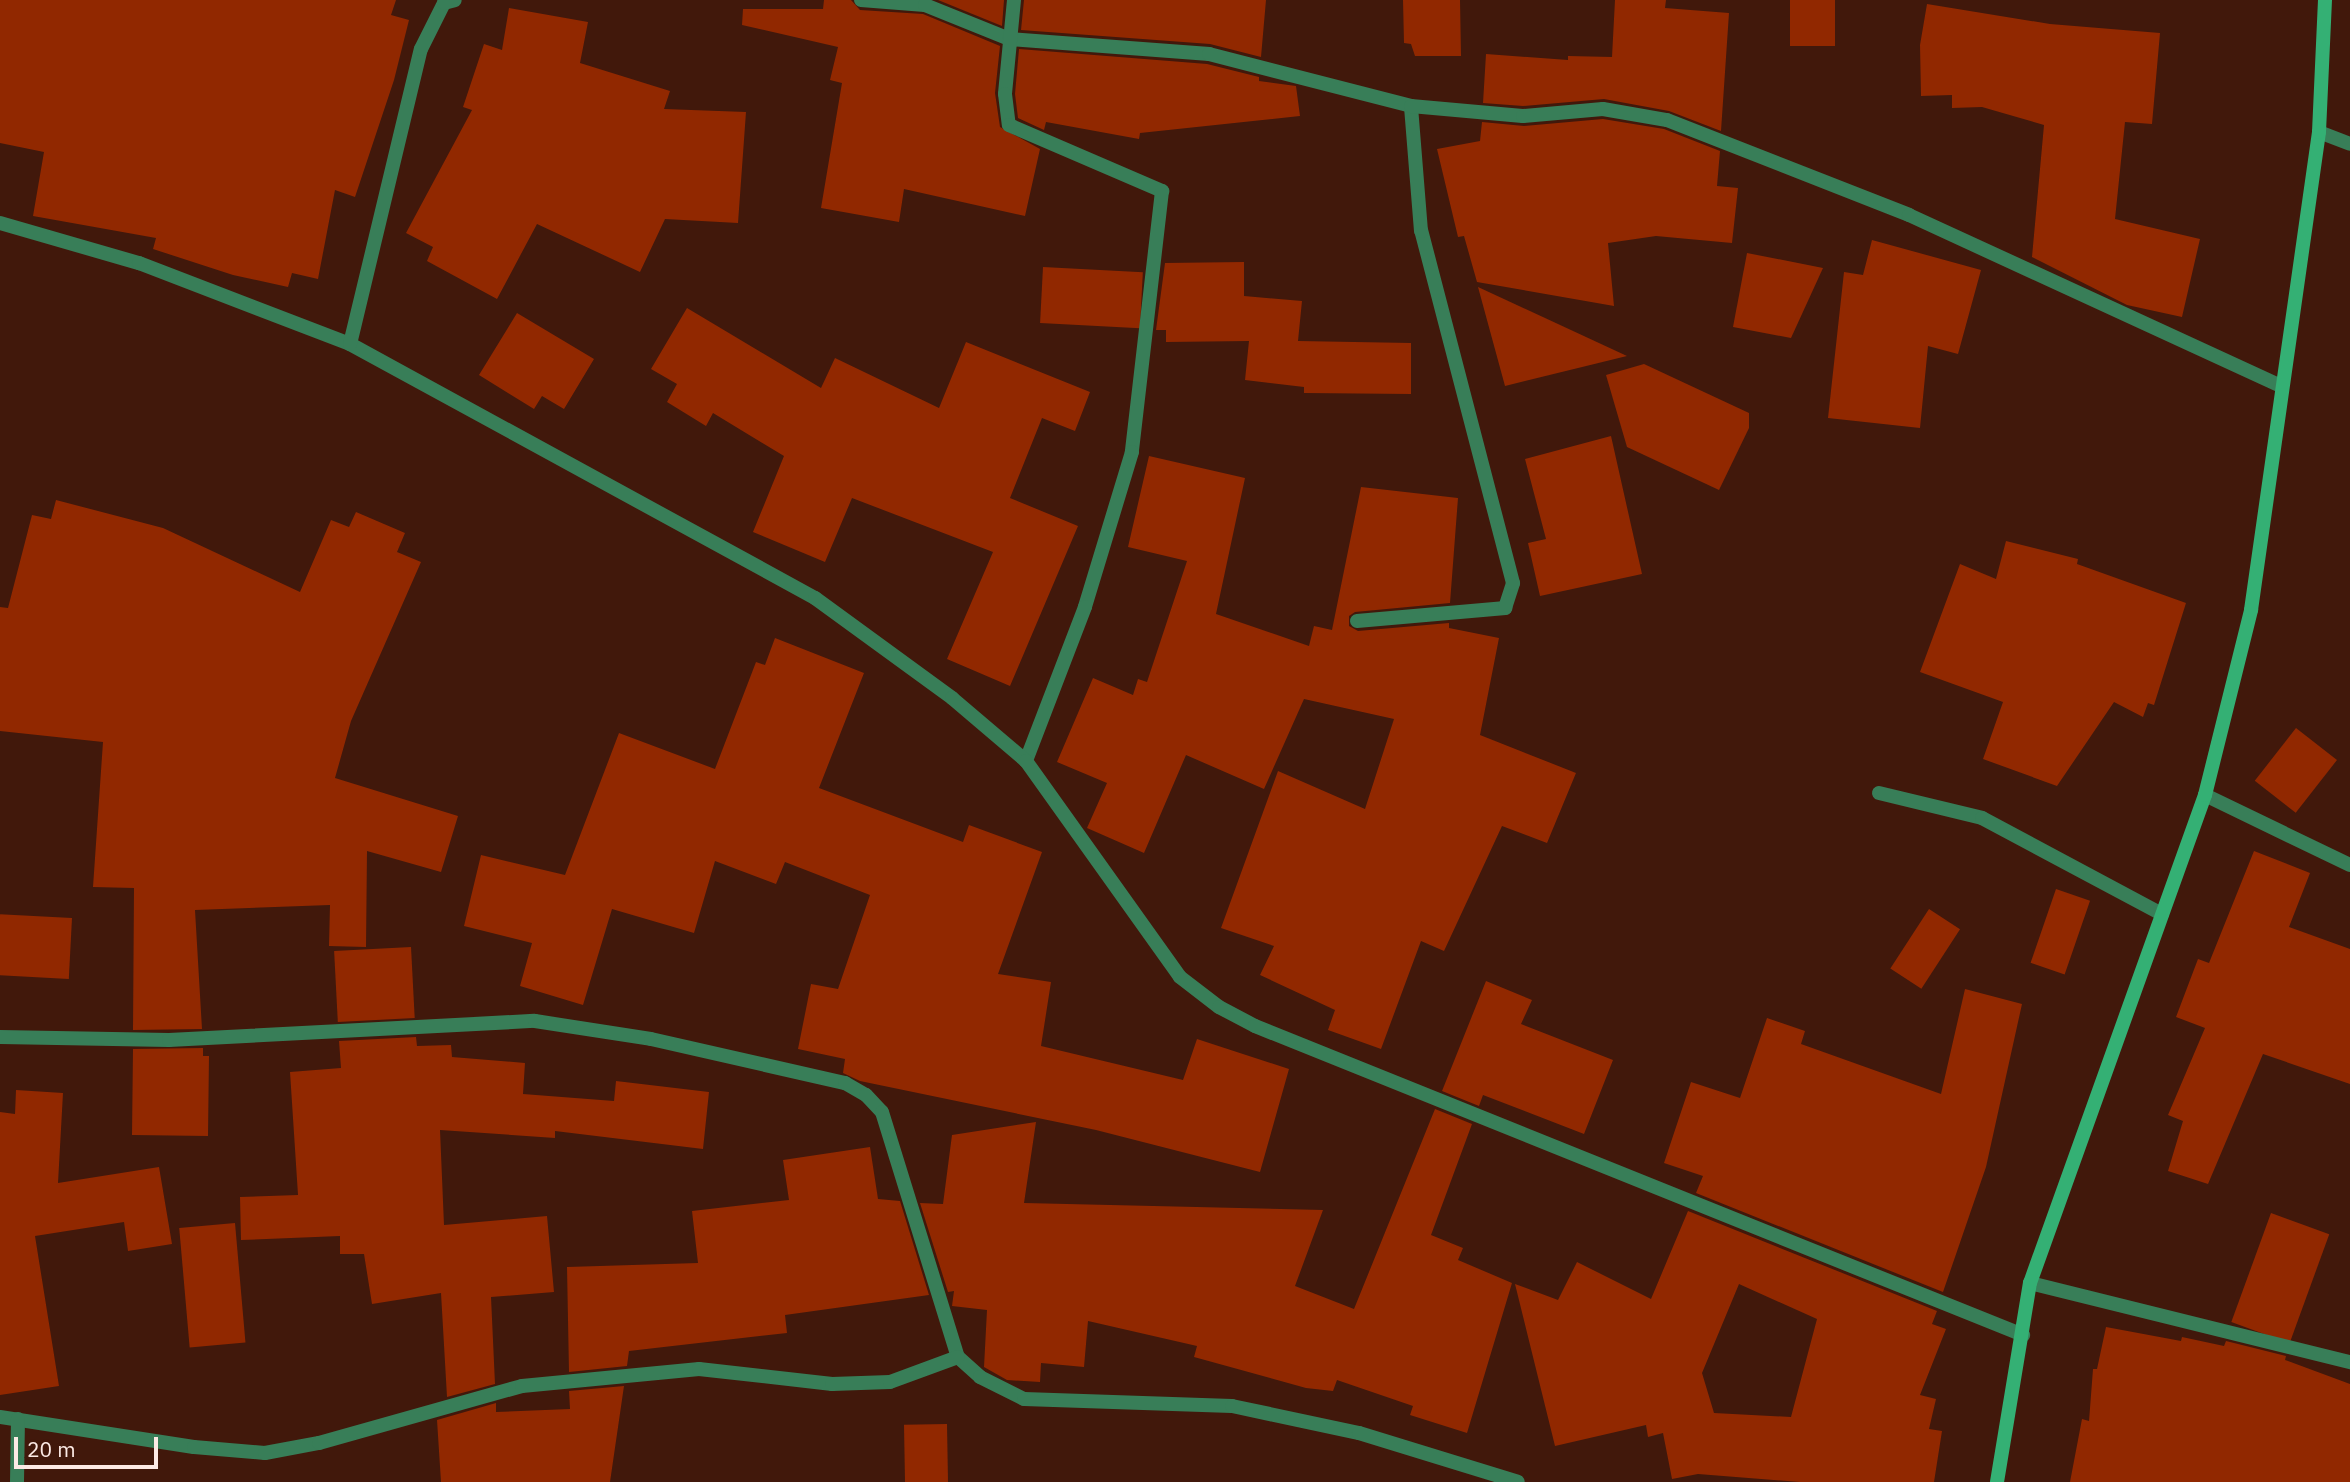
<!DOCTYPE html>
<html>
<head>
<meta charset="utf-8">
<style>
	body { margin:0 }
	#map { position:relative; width:2350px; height:1482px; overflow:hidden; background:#41180b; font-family:"IBM Plex Sans",sans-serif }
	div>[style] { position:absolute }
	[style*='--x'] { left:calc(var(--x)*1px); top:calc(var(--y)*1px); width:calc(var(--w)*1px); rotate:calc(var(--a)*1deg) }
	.building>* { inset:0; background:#912800; transform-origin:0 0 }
	.lane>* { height:14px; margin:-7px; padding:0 7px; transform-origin:7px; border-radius:7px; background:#387e58 }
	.street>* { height:14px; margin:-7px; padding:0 7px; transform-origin:7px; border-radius:7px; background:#387e58 }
	.secondary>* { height:14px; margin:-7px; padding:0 7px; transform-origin:7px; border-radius:7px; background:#34b074 }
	span { translate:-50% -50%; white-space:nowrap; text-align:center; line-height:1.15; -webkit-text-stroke:5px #41180b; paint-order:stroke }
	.scale { position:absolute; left:14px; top:1437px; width:144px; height:32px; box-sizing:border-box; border:4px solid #fceae5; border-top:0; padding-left:9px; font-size:21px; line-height:24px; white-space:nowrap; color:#fceae5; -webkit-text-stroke:5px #41180b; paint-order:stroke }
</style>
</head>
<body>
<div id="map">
	<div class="building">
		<i style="clip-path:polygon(0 0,396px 0,391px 15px,409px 20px,394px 80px,355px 197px,335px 190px,318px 279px,292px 273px,288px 287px,233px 275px,153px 249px,156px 238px,33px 216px,44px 152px,0 143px)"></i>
		<i style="clip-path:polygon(824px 0,851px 0,860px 10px,923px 14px,1000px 46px,995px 93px,1000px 127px,1040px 149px,1025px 216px,904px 189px,899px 222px,821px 208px,842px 83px,830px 80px,838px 47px,742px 25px,743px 9px,823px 9px)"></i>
		<i style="clip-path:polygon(938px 0,1004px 0,1002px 26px)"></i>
		<i style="clip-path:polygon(1024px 0,1266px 0,1261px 57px,1210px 44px,1021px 30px)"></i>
		<i style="clip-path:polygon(1403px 0,1460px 0,1461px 56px,1415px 56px,1411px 44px,1404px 43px)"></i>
		<i style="clip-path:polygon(1615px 0,1666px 0,1665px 8px,1729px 13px,1721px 131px,1669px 111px,1604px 99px,1523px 106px,1483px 103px,1486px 54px,1568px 60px,1568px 56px,1612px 57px)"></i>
		<i style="left:1790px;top:0;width:45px;height:46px"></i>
		<i style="clip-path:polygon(1927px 4px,2050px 24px,2160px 33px,2152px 124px,2125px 122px,2115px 219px,2200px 239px,2182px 317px,2127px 305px,2032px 257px,2044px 125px,1982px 107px,1952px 108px,1952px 95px,1921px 96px,1920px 45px)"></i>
		<i style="clip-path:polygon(509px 8px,588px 22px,580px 63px,670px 91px,664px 109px,746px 112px,738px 223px,665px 219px,640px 272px,537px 224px,497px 299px,427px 261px,433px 247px,406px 233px,472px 110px,463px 107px,484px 44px,502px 50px)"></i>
		<i style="clip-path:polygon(1019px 49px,1207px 64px,1259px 77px,1259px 81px,1296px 86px,1300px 116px,1140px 133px,1139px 139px,1046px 122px,1044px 130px,1018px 118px,1015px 94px)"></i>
		<i style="clip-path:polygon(1603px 119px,1664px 129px,1720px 151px,1717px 186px,1738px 188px,1732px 243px,1656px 236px,1608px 243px,1614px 306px,1477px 282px,1464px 236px,1458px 237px,1437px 149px,1480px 141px,1482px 122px,1524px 126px)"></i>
		<i style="clip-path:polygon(1872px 240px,1981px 270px,1958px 354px,1928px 346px,1920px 428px,1828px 418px,1844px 272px,1863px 275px)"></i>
		<i style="clip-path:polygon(1747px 253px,1823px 268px,1791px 338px,1733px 327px)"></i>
		<i style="clip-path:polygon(1244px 262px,1244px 296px,1302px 301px,1298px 341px,1411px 343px,1411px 394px,1304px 393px,1304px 387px,1245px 380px,1249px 341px,1166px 342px,1166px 330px,1156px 330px,1165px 263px)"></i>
		<i style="left:1043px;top:267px;width:100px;height:56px;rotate:3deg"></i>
		<i style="clip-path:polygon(1478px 287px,1627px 356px,1505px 386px)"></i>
		<i style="clip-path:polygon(687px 308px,821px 388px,835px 358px,939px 408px,966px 342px,1090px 392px,1075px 431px,1042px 418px,1010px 498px,1078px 526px,1010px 686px,947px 659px,993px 552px,852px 498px,825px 562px,753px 532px,784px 456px,713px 413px,706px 426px,667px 402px,677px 384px,651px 369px)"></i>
		<i style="clip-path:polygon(517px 313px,594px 359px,564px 409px,542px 396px,534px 409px,479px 375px)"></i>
		<i style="clip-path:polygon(1644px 364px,1749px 413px,1749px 428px,1719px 490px,1627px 447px,1606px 375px)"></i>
		<i style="clip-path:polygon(1611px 436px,1642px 574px,1540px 596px,1528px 543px,1546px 539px,1525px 459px)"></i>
		<i style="clip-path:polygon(1149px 456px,1245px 478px,1216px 614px,1309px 646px,1314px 626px,1332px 630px,1361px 487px,1458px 498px,1450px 603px,1355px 612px,1349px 616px,1349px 626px,1358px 631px,1449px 623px,1449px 628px,1499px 638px,1480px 735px,1576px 773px,1547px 843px,1502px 826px,1444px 951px,1421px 941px,1381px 1049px,1328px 1030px,1335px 1010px,1260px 975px,1274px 946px,1221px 928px,1278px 771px,1365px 809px,1394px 719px,1304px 699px,1264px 789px,1186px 755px,1144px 853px,1087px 828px,1107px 783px,1057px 762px,1093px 678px,1133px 695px,1138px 679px,1147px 682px,1187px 561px,1128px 547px)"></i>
		<i style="clip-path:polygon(56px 500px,163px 528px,300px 592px,331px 520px,349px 527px,356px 512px,405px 533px,397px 552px,421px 562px,351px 721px,335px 778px,458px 816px,441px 872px,367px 851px,366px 947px,329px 946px,330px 905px,195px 910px,202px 1029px,133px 1030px,134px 888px,93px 887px,103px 742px,0 731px,0 607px,8px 608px,32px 515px,51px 519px)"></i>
		<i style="clip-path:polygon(2006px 541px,2078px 559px,2077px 564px,2186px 603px,2154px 705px,2148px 703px,2143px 717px,2114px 702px,2057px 786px,1983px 759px,2003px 702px,1920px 672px,1960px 564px,1996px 579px)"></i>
		<i style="clip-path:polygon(775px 638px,864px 673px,819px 788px,963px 842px,969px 825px,1042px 852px,998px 974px,1051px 982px,1041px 1046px,1183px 1080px,1197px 1039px,1289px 1069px,1260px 1172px,1096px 1130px,860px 1081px,843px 1073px,845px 1059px,798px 1049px,811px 984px,838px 989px,870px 895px,785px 862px,776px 884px,715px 861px,694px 933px,612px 909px,583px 1005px,520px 986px,532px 943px,464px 926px,481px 855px,565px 875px,619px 733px,715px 769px,756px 662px,765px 665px)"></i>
		<i style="left:2296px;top:728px;width:52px;height:67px;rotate:38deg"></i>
		<i style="clip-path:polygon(2254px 851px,2310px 873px,2289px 927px,2350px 949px,2350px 1084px,2263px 1054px,2208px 1184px,2168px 1171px,2183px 1121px,2168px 1115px,2205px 1028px,2176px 1017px,2198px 959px,2209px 963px)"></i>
		<i style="left:2056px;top:889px;width:36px;height:78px;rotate:19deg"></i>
		<i style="left:1929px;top:909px;width:37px;height:71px;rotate:33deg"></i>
		<i style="left:72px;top:918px;width:61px;height:72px;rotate:93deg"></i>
		<i style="left:411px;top:947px;width:71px;height:77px;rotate:87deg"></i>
		<i style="clip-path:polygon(1486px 981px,1532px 1000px,1521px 1024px,1613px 1060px,1584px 1134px,1483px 1095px,1479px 1106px,1442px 1091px)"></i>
		<i style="clip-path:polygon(1965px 989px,2022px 1004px,1986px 1167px,1943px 1292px,1696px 1193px,1703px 1176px,1664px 1163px,1691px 1082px,1740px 1098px,1767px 1018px,1805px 1031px,1801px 1044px,1941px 1094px)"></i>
		<i style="clip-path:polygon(416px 1037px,417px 1046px,451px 1045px,452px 1057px,525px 1063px,523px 1094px,614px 1101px,616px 1081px,709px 1092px,703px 1149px,555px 1131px,555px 1138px,440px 1130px,444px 1225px,547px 1216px,554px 1292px,491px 1297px,495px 1384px,447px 1397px,441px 1293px,372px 1304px,364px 1254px,340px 1254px,340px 1236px,241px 1240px,240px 1197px,298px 1195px,290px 1072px,341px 1068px,339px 1041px)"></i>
		<i style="clip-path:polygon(203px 1048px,203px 1056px,209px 1056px,208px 1136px,132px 1135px,133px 1049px)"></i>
		<i style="clip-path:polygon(16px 1090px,63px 1093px,58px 1183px,159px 1167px,172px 1244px,128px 1251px,124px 1222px,35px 1236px,59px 1386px,0 1395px,0 1112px,15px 1114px)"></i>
		<i style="clip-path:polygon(1435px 1109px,1472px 1124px,1431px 1235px,1463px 1248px,1458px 1260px,1512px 1283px,1467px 1433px,1410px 1415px,1413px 1406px,1337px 1380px,1333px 1391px,1306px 1388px,1194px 1357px,1197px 1346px,1088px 1321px,1084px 1367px,1041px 1363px,1040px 1382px,1007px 1380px,984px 1367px,987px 1310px,952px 1306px,954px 1291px,948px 1292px,920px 1203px,943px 1204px,952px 1135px,1036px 1122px,1024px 1203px,1323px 1210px,1295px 1286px,1354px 1309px)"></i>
		<i style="clip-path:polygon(870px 1147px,878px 1199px,900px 1201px,929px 1295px,785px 1315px,787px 1333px,629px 1351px,627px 1366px,569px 1372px,567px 1267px,698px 1263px,692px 1211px,789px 1200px,783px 1160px)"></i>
		<i style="clip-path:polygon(evenodd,1688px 1211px,1937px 1311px,1932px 1324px,1946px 1329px,1920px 1395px,1936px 1399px,1929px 1429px,1942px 1431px,1934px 1482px,1800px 1482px,1698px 1474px,1672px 1479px,1663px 1433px,1648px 1437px,1646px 1425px,1555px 1446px,1515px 1284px,1558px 1300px,1577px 1262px,1651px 1299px,1688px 1211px,1739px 1284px,1817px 1319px,1791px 1417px,1714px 1413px,1702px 1373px,1739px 1284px)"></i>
		<i style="left:2271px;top:1213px;width:62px;height:116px;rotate:20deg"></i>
		<i style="left:235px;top:1223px;width:120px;height:56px;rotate:85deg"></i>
		<i style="clip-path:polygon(2106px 1327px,2181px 1341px,2182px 1337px,2224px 1346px,2226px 1341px,2286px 1356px,2285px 1360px,2350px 1384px,2350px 1482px,2070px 1482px,2082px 1419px,2089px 1421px,2093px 1369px,2097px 1369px)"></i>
		<i style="clip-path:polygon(624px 1386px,610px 1482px,441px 1482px,437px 1420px,496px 1403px,496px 1412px,570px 1409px,569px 1391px)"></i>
		<i style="left:947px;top:1424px;width:58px;height:43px;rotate:89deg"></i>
	</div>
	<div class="lane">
		<i style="--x:1879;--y:793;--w:106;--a:13.6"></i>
		<i style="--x:1982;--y:818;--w:204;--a:28.1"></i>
	</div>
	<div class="street">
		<i style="--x:861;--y:0;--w:64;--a:4.5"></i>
		<i style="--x:925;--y:5;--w:91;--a:22"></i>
		<i style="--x:1009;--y:39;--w:201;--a:4.3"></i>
		<i style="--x:1209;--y:54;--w:209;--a:14.4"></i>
		<i style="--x:1014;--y:0;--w:94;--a:95.5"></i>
		<i style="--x:1005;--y:94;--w:31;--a:83"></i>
		<i style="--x:1009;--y:125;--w:167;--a:23.3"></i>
		<i style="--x:1162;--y:191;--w:263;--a:96.6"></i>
		<i style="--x:1132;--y:452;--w:162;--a:106.9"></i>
		<i style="--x:1085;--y:607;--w:165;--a:111"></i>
		<i style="--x:2319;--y:132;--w:33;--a:21"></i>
		<i style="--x:0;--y:223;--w:145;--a:16.1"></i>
		<i style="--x:139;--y:263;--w:226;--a:21"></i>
		<i style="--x:350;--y:344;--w:530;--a:28.64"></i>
		<i style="--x:815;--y:598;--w:170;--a:36.1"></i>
		<i style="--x:952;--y:698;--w:97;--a:40.4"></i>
		<i style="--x:1026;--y:761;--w:265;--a:54.5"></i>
		<i style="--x:1180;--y:977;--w:49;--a:37.6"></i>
		<i style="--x:1219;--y:1007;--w:41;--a:27.8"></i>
		<i style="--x:1255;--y:1026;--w:828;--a:21.92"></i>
		<i style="--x:350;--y:344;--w:303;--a:-76.5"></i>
		<i style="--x:421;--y:49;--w:51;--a:-63.4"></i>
		<i style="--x:444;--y:3;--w:11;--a:-15"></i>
		<i style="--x:1357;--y:621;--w:149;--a:-5"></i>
		<i style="--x:1505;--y:608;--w:26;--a:-72"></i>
		<i style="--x:1513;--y:583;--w:364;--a:-104.6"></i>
		<i style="--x:1421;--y:231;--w:125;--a:-94.6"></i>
		<i style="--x:1411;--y:106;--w:112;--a:5.1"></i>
		<i style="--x:1523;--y:116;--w:80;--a:-5"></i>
		<i style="--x:1603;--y:109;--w:65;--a:9.8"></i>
		<i style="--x:1667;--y:120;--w:260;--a:21.4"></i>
		<i style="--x:1909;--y:215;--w:409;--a:24.7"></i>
		<i style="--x:2205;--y:795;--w:161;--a:25.8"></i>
		<i style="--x:0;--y:1037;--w:169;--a:1"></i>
		<i style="--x:169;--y:1040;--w:366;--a:-3"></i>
		<i style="--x:535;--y:1021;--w:117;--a:8.8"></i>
		<i style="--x:651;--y:1039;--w:199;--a:12.8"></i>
		<i style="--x:845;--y:1083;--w:24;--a:30"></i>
		<i style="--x:866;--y:1095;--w:23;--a:47"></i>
		<i style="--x:882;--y:1112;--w:257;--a:72.8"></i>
		<i style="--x:958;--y:1357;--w:30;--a:42"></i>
		<i style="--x:980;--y:1377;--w:49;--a:26.6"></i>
		<i style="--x:1024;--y:1399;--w:208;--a:1.9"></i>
		<i style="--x:1232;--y:1406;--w:130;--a:12"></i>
		<i style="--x:1359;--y:1433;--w:166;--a:17.1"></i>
		<i style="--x:2030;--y:1283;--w:330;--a:13.9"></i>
		<i style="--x:0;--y:1417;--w:196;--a:8.8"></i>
		<i style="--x:194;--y:1447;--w:71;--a:4.8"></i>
		<i style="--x:265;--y:1453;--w:55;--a:-10.5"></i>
		<i style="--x:319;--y:1443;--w:211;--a:-15.7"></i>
		<i style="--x:522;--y:1386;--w:178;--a:-5.5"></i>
		<i style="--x:699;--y:1369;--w:134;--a:6.4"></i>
		<i style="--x:832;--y:1384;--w:58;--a:-2"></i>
		<i style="--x:890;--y:1382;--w:72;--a:-20.2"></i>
		<i style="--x:17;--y:1482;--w:63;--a:-89.1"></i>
	</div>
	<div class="secondary">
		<i style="--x:1997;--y:1482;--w:202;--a:-80.6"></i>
		<i style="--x:2030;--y:1283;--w:518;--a:-70.27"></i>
		<i style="--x:2205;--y:795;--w:191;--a:-76"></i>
		<i style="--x:2251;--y:610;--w:483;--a:-81.9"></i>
		<i style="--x:2319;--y:132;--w:132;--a:-87.4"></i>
	</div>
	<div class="scale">20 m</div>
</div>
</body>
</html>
